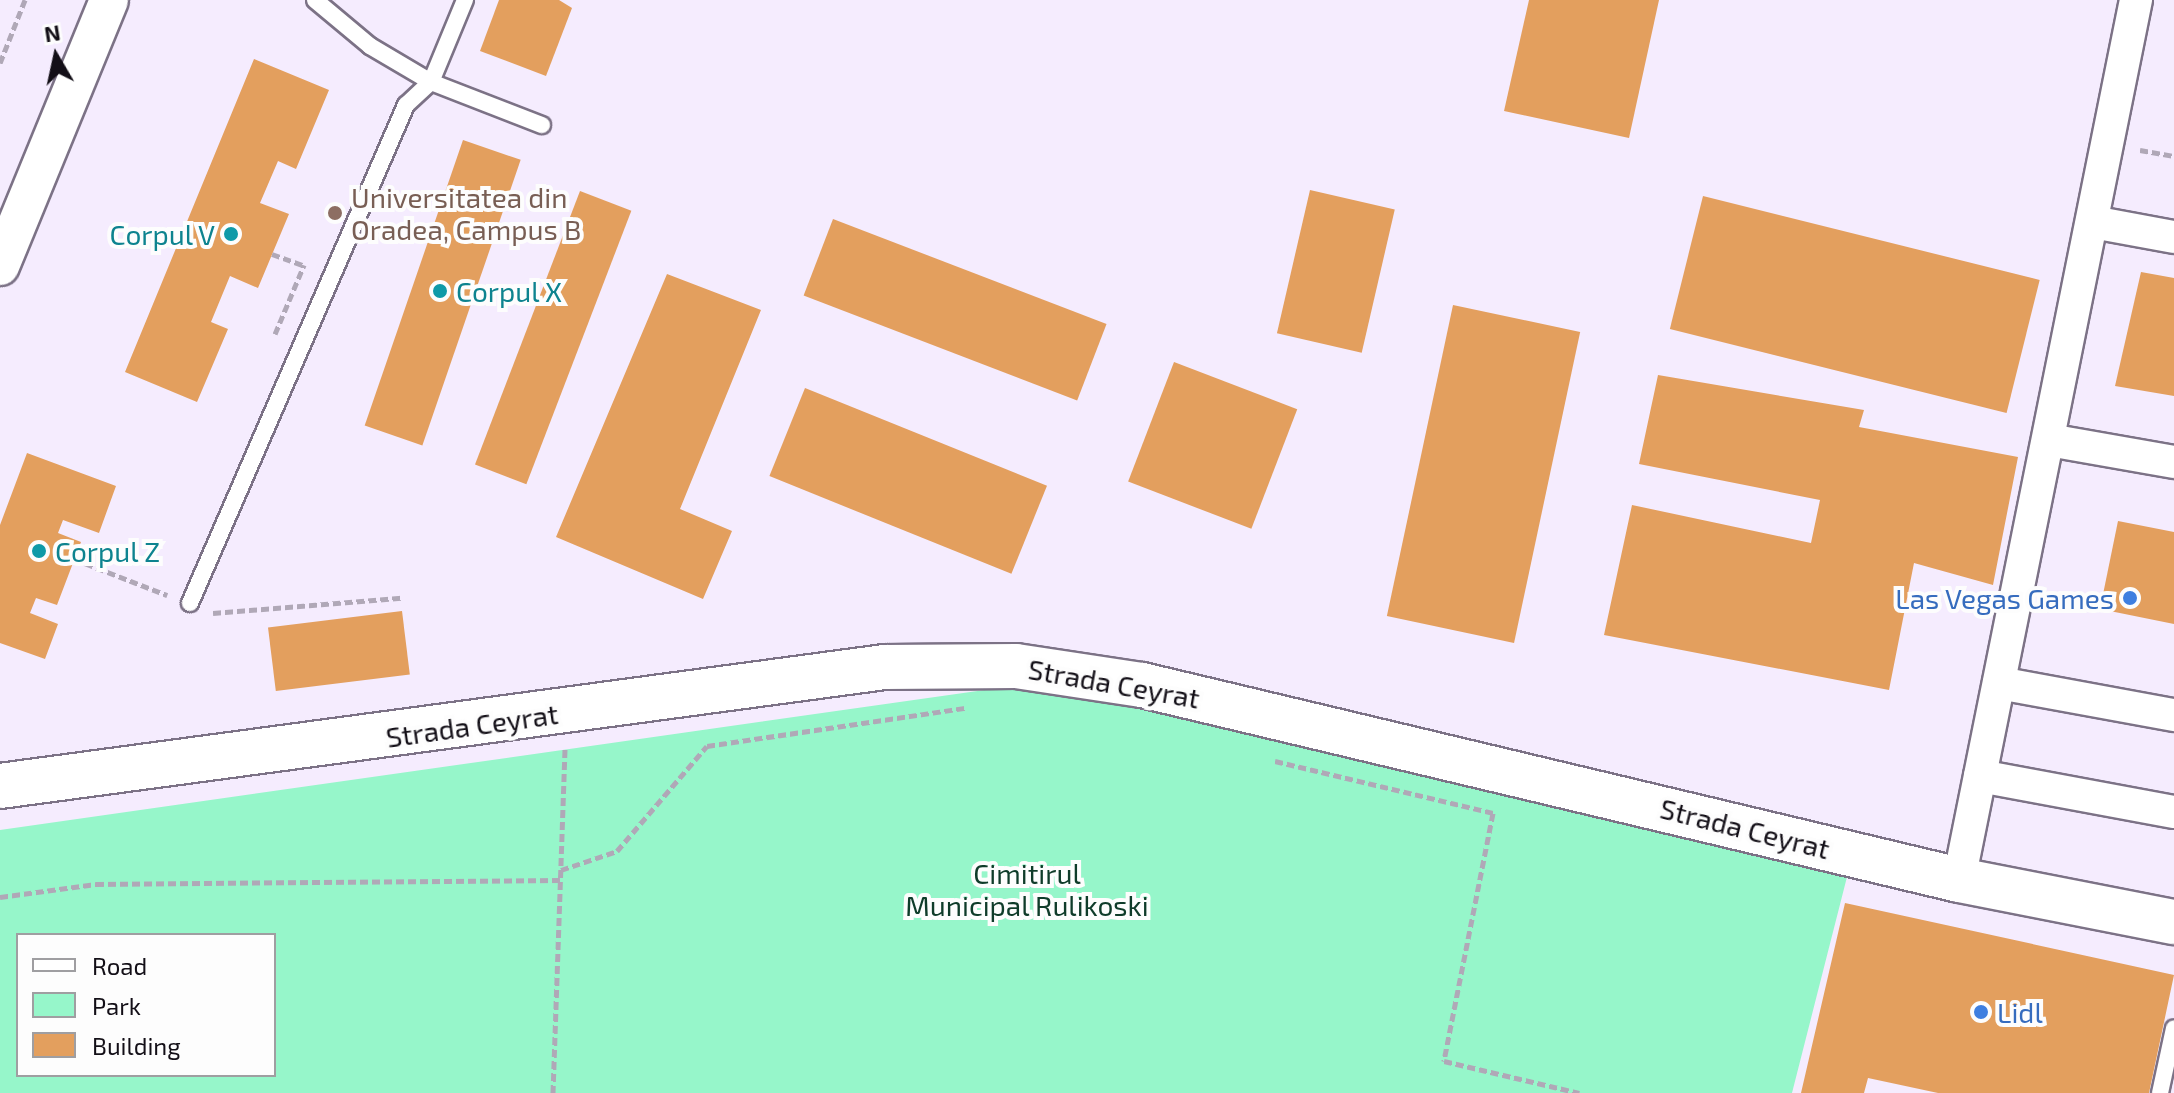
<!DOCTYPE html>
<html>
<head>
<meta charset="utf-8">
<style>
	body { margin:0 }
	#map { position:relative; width:2174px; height:1093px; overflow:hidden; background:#f5ecfe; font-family:"Exo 2",sans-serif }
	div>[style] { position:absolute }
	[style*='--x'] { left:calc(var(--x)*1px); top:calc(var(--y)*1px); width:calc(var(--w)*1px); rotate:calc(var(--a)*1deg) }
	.green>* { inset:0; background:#96f6ca }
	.building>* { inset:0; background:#e39f5e; transform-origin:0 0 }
	.path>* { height:5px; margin-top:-2.5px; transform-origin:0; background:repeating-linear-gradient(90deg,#b0a8b7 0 8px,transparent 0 12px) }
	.roads { filter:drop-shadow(2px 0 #7c7286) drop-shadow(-2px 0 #7c7286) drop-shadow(0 2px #7c7286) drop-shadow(0 -2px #7c7286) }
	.service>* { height:16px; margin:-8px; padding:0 8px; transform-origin:8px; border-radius:8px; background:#fff }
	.minor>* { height:32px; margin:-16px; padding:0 16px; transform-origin:16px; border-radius:16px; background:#fff }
	.tertiary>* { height:38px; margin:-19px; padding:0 19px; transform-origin:19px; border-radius:19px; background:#fff }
	.secondary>* { height:44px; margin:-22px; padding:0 22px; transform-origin:22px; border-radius:22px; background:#fff }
	.dots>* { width:22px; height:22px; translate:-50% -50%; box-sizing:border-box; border:4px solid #fdfdfd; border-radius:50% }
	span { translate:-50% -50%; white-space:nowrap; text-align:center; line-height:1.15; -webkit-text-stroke:8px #fdfdfd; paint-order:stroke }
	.education-label { font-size:28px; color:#785e54 }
	.left { translate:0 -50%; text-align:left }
	.culture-label { font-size:28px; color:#0d838f }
	.right { translate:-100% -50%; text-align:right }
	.shop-label { font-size:28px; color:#366cbe }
	.street-label { font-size:28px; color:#130f17 }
	.park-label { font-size:28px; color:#0f3c2a }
	.legend { position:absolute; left:16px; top:933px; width:260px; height:144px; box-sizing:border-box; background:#fdfdfd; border:2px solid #9f9ea1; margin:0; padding:10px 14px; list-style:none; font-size:24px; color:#130f17 }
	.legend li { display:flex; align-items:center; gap:16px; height:40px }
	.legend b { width:40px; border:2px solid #9f9ea1 }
	.north { position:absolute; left:16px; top:16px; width:80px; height:80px; -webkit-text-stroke:6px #fdfdfd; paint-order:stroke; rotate:351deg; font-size:22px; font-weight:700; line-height:32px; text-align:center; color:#130f17 }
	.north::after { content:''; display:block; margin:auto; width:28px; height:36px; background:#130f17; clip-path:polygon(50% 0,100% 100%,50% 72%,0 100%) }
</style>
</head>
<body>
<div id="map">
	<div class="green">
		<i style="clip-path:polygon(evenodd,1040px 682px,1848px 873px,1792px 1093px,0 1093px,0 830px,1040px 682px,18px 935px,274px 935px,274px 1075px,18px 1075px,18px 935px)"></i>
	</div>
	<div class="building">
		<i style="clip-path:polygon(499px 0,559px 0,572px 8px,546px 76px,480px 51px)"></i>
		<i style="clip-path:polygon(1529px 0,1659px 0,1629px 138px,1504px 111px)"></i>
		<i style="clip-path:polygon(254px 59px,329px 90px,296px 169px,278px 161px,260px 203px,289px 214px,258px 288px,230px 276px,211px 322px,228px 329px,197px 402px,125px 372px)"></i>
		<i style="left:463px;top:140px;width:61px;height:302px;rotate:19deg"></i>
		<i style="left:1310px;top:190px;width:87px;height:147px;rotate:13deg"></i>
		<i style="left:580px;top:191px;width:55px;height:293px;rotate:21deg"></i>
		<i style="left:1703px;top:196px;width:347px;height:137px;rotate:14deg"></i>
		<i style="left:833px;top:219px;width:293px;height:82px;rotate:21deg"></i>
		<i style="clip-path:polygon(2141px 272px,2174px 278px,2174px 396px,2115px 386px)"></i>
		<i style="clip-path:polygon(667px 274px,761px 310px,680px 509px,732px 531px,703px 599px,556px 537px)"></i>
		<i style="left:1453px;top:305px;width:130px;height:318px;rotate:12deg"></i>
		<i style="left:1174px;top:362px;width:132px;height:128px;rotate:21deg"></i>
		<i style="clip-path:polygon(1658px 375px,1864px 410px,1859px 427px,2018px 457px,1993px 585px,1914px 563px,1889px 690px,1604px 635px,1632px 505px,1811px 543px,1820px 500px,1639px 464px)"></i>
		<i style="left:805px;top:388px;width:261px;height:95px;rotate:22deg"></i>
		<i style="clip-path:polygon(27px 453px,116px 486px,99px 533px,63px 520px,58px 533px,81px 542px,57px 605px,36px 598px,30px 613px,58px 624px,45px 659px,0 643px,0 525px)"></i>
		<i style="clip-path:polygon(2118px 521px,2174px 532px,2174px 624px,2100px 609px)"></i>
		<i style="left:402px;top:611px;width:64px;height:135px;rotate:83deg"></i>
		<i style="clip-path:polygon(1845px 903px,2174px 975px,2149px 1093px,1938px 1093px,1868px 1078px,1864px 1093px,1801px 1093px)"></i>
	</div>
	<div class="path">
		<i style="--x:0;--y:63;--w:68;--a:-68.4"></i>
		<i style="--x:2140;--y:150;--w:35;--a:10"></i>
		<i style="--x:272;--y:254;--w:35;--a:20"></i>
		<i style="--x:275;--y:334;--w:75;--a:-67.2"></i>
		<i style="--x:74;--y:559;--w:100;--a:21.2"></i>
		<i style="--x:213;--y:613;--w:189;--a:-4.6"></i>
		<i style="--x:1275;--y:761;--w:224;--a:13.4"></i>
		<i style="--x:1493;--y:813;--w:253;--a:101.2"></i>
		<i style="--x:1444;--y:1061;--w:139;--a:13.3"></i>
		<i style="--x:561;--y:870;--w:59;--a:-18.7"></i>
		<i style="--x:617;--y:851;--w:138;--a:-49.4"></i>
		<i style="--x:707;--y:746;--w:261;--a:-8.4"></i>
		<i style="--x:0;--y:897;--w:97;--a:-7.7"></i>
		<i style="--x:96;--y:884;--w:464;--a:-0.5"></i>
		<i style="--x:553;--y:1093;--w:347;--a:-88"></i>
	</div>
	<div class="roads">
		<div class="service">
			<i style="--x:315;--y:0;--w:72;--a:39.9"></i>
			<i style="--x:370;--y:46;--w:71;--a:30.5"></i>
			<i style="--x:431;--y:82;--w:119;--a:21.2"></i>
			<i style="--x:190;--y:603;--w:543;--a:-66.55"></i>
			<i style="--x:406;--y:105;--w:34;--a:-43"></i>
			<i style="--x:431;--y:82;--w:89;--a:-67.5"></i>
			<i style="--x:2160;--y:1093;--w:66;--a:-77.8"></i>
		</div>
		<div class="minor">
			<i style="--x:2092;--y:222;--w:83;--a:10.4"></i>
			<i style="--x:2049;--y:440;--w:127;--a:10"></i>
			<i style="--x:1999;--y:683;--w:178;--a:10.4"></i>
			<i style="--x:1980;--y:776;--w:197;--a:10.5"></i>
			<i style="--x:1959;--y:880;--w:898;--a:-78.63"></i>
		</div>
		<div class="tertiary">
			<i style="--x:0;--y:266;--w:287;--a:-67.7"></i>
		</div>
		<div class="secondary">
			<i style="--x:0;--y:786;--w:893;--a:-7.66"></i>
			<i style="--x:885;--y:667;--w:131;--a:-0.4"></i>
			<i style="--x:1016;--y:666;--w:127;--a:8.6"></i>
			<i style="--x:1142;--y:685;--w:840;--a:13.42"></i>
			<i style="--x:1959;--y:880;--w:219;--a:11.1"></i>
		</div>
	</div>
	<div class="dots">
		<i style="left:335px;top:213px;background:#8d6e63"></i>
		<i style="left:231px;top:234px;background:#0f9aa8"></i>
		<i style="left:440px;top:291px;background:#0f9aa8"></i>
		<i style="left:39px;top:551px;background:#0f9aa8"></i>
		<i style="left:2130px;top:598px;background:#3f7fe0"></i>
		<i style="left:1981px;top:1012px;background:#3f7fe0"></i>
	</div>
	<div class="education-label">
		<span class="left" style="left:351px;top:213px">Universitatea din<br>Oradea, Campus B</span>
	</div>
	<div class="culture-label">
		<span class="right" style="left:215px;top:234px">Corpul V</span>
		<span class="left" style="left:456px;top:291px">Corpul X</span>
		<span class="left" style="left:55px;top:551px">Corpul Z</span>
	</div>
	<div class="shop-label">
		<span class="right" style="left:2114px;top:598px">Las Vegas Games</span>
		<span class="left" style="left:1997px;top:1012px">Lidl</span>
	</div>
	<div class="street-label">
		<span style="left:1114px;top:683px;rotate:10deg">Strada Ceyrat</span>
		<span style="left:472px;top:725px;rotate:-8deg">Strada Ceyrat</span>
		<span style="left:1745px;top:828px;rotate:14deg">Strada Ceyrat</span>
	</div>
	<div class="park-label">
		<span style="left:1027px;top:889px">Cimitirul<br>Municipal Rulikoski</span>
	</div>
	<ul class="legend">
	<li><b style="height:10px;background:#fff"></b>Road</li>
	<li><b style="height:22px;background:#96f6ca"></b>Park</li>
	<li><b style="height:22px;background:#e39f5e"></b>Building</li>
	</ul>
	<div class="north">N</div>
</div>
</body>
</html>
